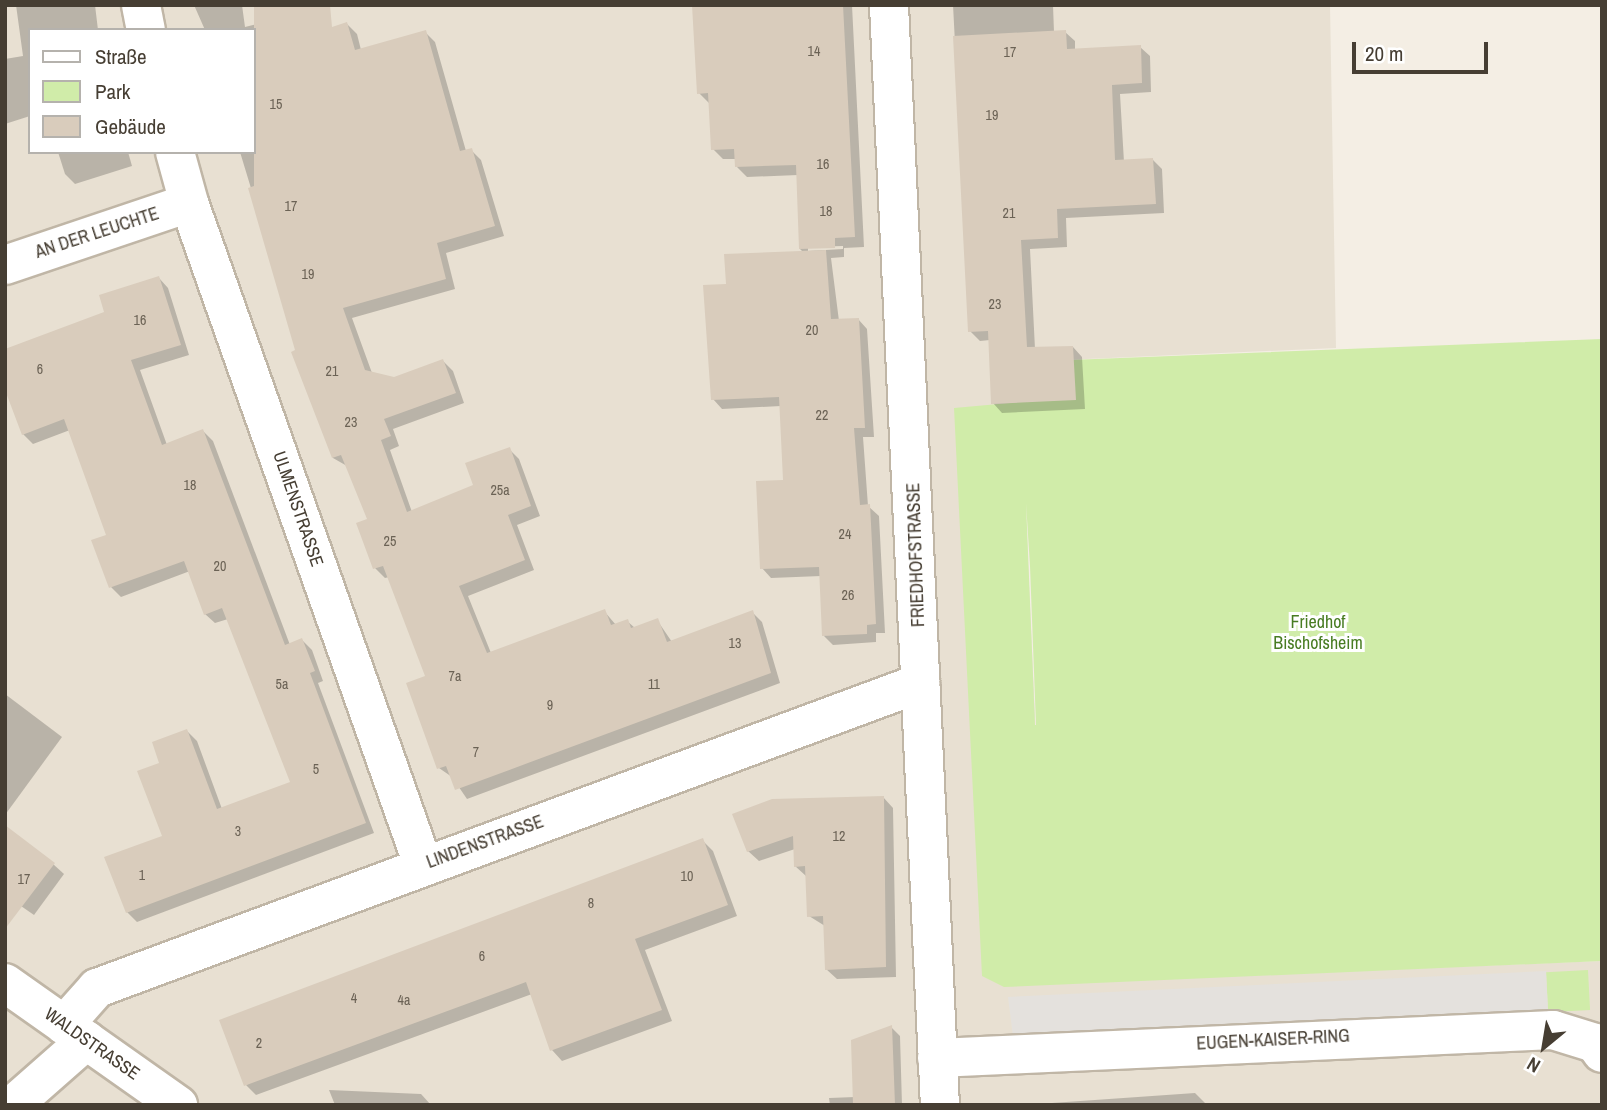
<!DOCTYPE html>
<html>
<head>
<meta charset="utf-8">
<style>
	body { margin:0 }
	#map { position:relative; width:1607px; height:1110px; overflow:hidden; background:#f4eee4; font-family:"Archivo Narrow",sans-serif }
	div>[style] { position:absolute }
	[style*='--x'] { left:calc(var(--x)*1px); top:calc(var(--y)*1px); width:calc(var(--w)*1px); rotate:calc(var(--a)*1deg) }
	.residential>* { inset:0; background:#e8e0d2 }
	.green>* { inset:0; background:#d0eca9; transform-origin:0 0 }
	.parking>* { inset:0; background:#e4e1dd }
	.shadow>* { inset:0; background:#0003 }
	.building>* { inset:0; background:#d9ccbc }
	.roads { filter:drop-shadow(2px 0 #c0b6a6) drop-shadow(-2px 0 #c0b6a6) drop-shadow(0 2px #c0b6a6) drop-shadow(0 -2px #c0b6a6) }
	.minor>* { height:38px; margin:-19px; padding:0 19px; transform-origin:19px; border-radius:19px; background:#fff }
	span { translate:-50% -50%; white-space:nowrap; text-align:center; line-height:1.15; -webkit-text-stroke:6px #fff; paint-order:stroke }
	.number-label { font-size:14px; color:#6b6255 }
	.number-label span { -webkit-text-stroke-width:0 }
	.street-label { font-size:18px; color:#463e33 }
	.park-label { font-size:18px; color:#487c22 }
	.frame { position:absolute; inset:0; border:7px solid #463e33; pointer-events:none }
	.legend { position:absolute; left:28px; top:28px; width:228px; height:126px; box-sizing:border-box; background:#fff; border:2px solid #b5b2ad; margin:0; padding:9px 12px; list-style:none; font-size:21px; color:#463e33 }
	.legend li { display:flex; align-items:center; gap:14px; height:35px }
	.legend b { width:35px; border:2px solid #b5b2ad }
	.north { position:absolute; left:1509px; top:1012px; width:70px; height:70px; -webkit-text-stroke:5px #fff; paint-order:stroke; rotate:210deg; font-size:19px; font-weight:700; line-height:28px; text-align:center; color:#463e33 }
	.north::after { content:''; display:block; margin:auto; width:24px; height:32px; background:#463e33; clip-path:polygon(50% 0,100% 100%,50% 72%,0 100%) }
	.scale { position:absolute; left:1352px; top:42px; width:136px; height:32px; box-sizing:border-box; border:4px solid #463e33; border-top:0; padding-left:9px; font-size:21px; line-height:24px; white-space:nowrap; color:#463e33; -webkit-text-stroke:5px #fff; paint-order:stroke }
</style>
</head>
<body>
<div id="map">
	<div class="residential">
		<i style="clip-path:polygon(evenodd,5px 5px,1330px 5px,1336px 348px,1019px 362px,1047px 983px,1602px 961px,1602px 1105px,5px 1105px,5px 5px,30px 30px,254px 30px,254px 152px,30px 152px,30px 30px)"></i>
	</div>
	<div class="green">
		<i style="clip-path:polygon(evenodd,1602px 339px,1602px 961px,1004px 987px,982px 976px,954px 408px,1020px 402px,1019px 362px,1602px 339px,1026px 503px,1030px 566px,1036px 725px,1035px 725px,1026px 503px)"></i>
		<i style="left:1588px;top:970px;width:40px;height:42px;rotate:87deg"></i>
	</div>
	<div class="parking">
		<i style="clip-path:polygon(1546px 971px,1548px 1012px,1015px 1052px,1008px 997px)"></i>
	</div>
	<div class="shadow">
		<i style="clip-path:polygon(16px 5px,95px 5px,98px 30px,30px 30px,30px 116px,5px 124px,5px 59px,23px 56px)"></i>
		<i style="clip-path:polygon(194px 5px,242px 5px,245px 27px,265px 22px,278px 43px,347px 24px,357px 34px,361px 50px,425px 32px,435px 42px,466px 151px,471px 150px,481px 160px,504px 236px,446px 253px,455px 289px,352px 318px,372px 373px,394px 379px,443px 361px,453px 371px,464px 403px,393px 429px,399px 446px,390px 450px,412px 512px,475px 486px,509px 449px,519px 459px,540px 516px,517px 525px,534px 570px,468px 596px,491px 653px,604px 611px,616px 625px,627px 621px,635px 628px,657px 620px,672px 642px,752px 612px,762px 622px,780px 683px,467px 799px,452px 777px,439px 768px,428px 677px,389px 577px,385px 578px,375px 568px,369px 520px,347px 466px,333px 458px,240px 152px,254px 152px,254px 30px,205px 30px)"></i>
		<i style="clip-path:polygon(evenodd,693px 5px,852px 5px,864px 247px,844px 248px,844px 257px,831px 258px,839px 321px,858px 319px,867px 329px,874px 437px,863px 437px,868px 506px,879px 516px,885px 633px,876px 633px,876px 642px,833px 645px,824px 636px,821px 576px,771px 578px,762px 568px,785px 482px,781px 406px,722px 409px,713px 399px,728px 286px,804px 253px,800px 249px,798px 175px,747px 177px,737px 167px,736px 159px,723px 159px,713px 149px,710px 104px,699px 93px,693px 5px,843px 246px,843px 249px,808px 251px,808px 247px,843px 246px)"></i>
		<i style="clip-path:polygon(953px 5px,1053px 5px,1054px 32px,1065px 32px,1075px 41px,1075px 50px,1140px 47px,1150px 56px,1151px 92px,1120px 94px,1124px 162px,1153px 160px,1162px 169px,1164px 213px,1066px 218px,1067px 247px,1030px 249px,1035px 349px,1073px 347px,1082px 357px,1085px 409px,1002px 413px,993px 403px,990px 340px,980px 341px,970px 331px)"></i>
		<i style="clip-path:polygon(58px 152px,128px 152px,132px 166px,75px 184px,65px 174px)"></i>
		<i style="clip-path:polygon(159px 278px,168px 288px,189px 355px,140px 370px,167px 445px,203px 431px,213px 441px,290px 645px,302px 640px,312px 650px,323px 681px,318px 683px,374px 833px,137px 922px,127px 912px,164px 837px,161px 764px,187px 731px,197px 741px,222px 809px,292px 783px,228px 619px,215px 623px,205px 614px,190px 571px,121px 597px,111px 587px,94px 541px,108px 536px,70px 430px,33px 444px,23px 434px,106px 313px)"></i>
		<i style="clip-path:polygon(5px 694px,62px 737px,5px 815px)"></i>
		<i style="clip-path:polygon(883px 797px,893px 808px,896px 977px,837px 979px,826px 969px,825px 926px,809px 916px,806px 876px,795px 866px,795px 849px,759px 861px,748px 851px)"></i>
		<i style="clip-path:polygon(702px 840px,713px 851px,737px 916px,645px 950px,672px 1021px,562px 1061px,552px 1050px,532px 994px,256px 1095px,246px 1085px)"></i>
		<i style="clip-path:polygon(53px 864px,64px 874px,34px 915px,5px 895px)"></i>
		<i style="clip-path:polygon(891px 1027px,900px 1036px,902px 1105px,830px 1105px,829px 1098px,855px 1097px)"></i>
		<i style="clip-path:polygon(329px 1090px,421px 1094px,431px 1105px,335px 1105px)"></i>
		<i style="clip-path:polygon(1195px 1093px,1207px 1105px,1023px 1105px)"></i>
	</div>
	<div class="building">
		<i style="clip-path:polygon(254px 5px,330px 5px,332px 27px,347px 22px,355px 50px,426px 30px,460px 151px,472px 148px,495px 226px,437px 243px,446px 279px,343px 308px,365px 370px,394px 377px,443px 359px,456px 393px,384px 419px,391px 436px,381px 440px,407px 512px,473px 485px,465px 463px,510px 447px,531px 506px,508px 515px,525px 560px,459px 586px,487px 653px,605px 609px,611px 625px,628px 619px,631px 628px,658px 618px,667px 642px,753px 610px,771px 673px,455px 790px,446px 766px,437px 769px,406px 683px,425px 676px,383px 566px,373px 569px,356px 523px,367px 519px,341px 455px,332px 458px,291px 352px,295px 350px,248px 188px,254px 186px)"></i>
		<i style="clip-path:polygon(692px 5px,843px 5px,855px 237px,835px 238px,835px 248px,799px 249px,796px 165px,735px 167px,734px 149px,711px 150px,708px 93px,697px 94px)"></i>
		<i style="clip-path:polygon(1066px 30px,1067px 49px,1141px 45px,1142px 83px,1112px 85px,1115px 160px,1153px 158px,1156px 204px,1057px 209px,1058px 238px,1021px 240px,1027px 347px,1073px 346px,1076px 400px,991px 404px,988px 331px,968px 332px,953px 36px)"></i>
		<i style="clip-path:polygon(826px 250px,831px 319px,859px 318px,865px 428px,854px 428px,860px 505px,870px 504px,876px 624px,867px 625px,867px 634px,822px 636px,819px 567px,760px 569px,756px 481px,783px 480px,779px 397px,711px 400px,703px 285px,726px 284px,724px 254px)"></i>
		<i style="clip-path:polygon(159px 276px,181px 345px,131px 360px,162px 445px,203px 429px,285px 645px,302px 638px,315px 671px,310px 673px,366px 823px,126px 913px,104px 857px,162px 836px,137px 771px,159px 763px,152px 742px,187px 729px,217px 809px,290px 782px,222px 608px,204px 615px,184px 561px,109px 588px,91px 540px,106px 535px,64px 419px,22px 435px,5px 390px,5px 349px,104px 312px,99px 295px)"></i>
		<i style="clip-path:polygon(884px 796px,886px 967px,825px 970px,823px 916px,807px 917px,805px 866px,794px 867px,793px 836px,747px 852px,732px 814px,772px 799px)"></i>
		<i style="clip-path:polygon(5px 825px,55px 863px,5px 929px)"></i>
		<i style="clip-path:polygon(703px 838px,728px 905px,635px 939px,662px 1010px,550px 1051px,526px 982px,244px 1086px,219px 1020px)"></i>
		<i style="clip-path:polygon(892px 1025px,895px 1105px,853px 1105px,851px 1040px)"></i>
	</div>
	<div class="roads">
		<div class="minor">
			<i style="--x:141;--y:5;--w:25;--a:79"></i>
			<i style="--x:889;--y:5;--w:1101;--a:87.35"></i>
			<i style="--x:175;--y:152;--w:53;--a:74.6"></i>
			<i style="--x:189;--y:203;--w:702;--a:70.53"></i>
			<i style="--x:5;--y:265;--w:194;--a:-18.6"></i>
			<i style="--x:5;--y:983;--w:212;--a:35.2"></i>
			<i style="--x:64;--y:1025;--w:50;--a:-48.3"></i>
			<i style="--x:97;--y:988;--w:878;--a:-20.33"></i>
			<i style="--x:937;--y:1058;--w:617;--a:-2.6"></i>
			<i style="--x:1553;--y:1030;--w:44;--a:17.2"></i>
			<i style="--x:1595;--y:1043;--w:12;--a:55"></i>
			<i style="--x:13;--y:1105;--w:98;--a:-41.3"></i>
		</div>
	</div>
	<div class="number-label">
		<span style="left:814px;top:51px">14</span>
		<span style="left:1010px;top:52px">17</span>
		<span style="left:276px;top:104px">15</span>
		<span style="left:992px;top:115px">19</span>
		<span style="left:823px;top:164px">16</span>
		<span style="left:291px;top:206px">17</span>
		<span style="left:826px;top:211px">18</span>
		<span style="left:1009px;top:213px">21</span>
		<span style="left:308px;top:274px">19</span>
		<span style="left:995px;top:304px">23</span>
		<span style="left:140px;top:320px">16</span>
		<span style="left:812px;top:330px">20</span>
		<span style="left:40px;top:369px">6</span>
		<span style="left:332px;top:371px">21</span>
		<span style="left:822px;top:415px">22</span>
		<span style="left:351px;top:422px">23</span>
		<span style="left:190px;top:485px">18</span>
		<span style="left:500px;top:490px">25a</span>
		<span style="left:845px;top:534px">24</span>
		<span style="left:390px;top:541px">25</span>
		<span style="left:220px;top:566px">20</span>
		<span style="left:848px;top:595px">26</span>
		<span style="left:735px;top:643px">13</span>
		<span style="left:455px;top:676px">7a</span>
		<span style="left:282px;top:684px">5a</span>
		<span style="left:654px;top:684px">11</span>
		<span style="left:550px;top:705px">9</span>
		<span style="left:476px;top:752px">7</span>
		<span style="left:316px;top:769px">5</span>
		<span style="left:238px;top:831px">3</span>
		<span style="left:839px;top:836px">12</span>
		<span style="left:142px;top:875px">1</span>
		<span style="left:687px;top:876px">10</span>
		<span style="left:24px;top:879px">17</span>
		<span style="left:591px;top:903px">8</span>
		<span style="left:482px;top:956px">6</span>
		<span style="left:354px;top:998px">4</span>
		<span style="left:404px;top:1000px">4a</span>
		<span style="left:259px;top:1043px">2</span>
	</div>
	<div class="street-label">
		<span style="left:97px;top:233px;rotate:-18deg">AN DER LEUCHTE</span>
		<span style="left:298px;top:509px;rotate:71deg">ULMENSTRASSE</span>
		<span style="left:916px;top:555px;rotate:-92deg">FRIEDHOFSTRASSE</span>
		<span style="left:485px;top:842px;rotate:-20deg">LINDENSTRASSE</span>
		<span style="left:1273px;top:1040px;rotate:-3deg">EUGEN-KAISER-RING</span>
		<span style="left:92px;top:1044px;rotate:35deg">WALDSTRASSE</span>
	</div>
	<div class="park-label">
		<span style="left:1318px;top:633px">Friedhof<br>Bischofsheim</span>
	</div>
	<div class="frame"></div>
	<ul class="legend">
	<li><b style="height:9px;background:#fff"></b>Straße</li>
	<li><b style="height:19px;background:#d0eca9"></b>Park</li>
	<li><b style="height:19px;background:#d9ccbc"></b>Gebäude</li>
	</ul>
	<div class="north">N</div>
	<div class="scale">20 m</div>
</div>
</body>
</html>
